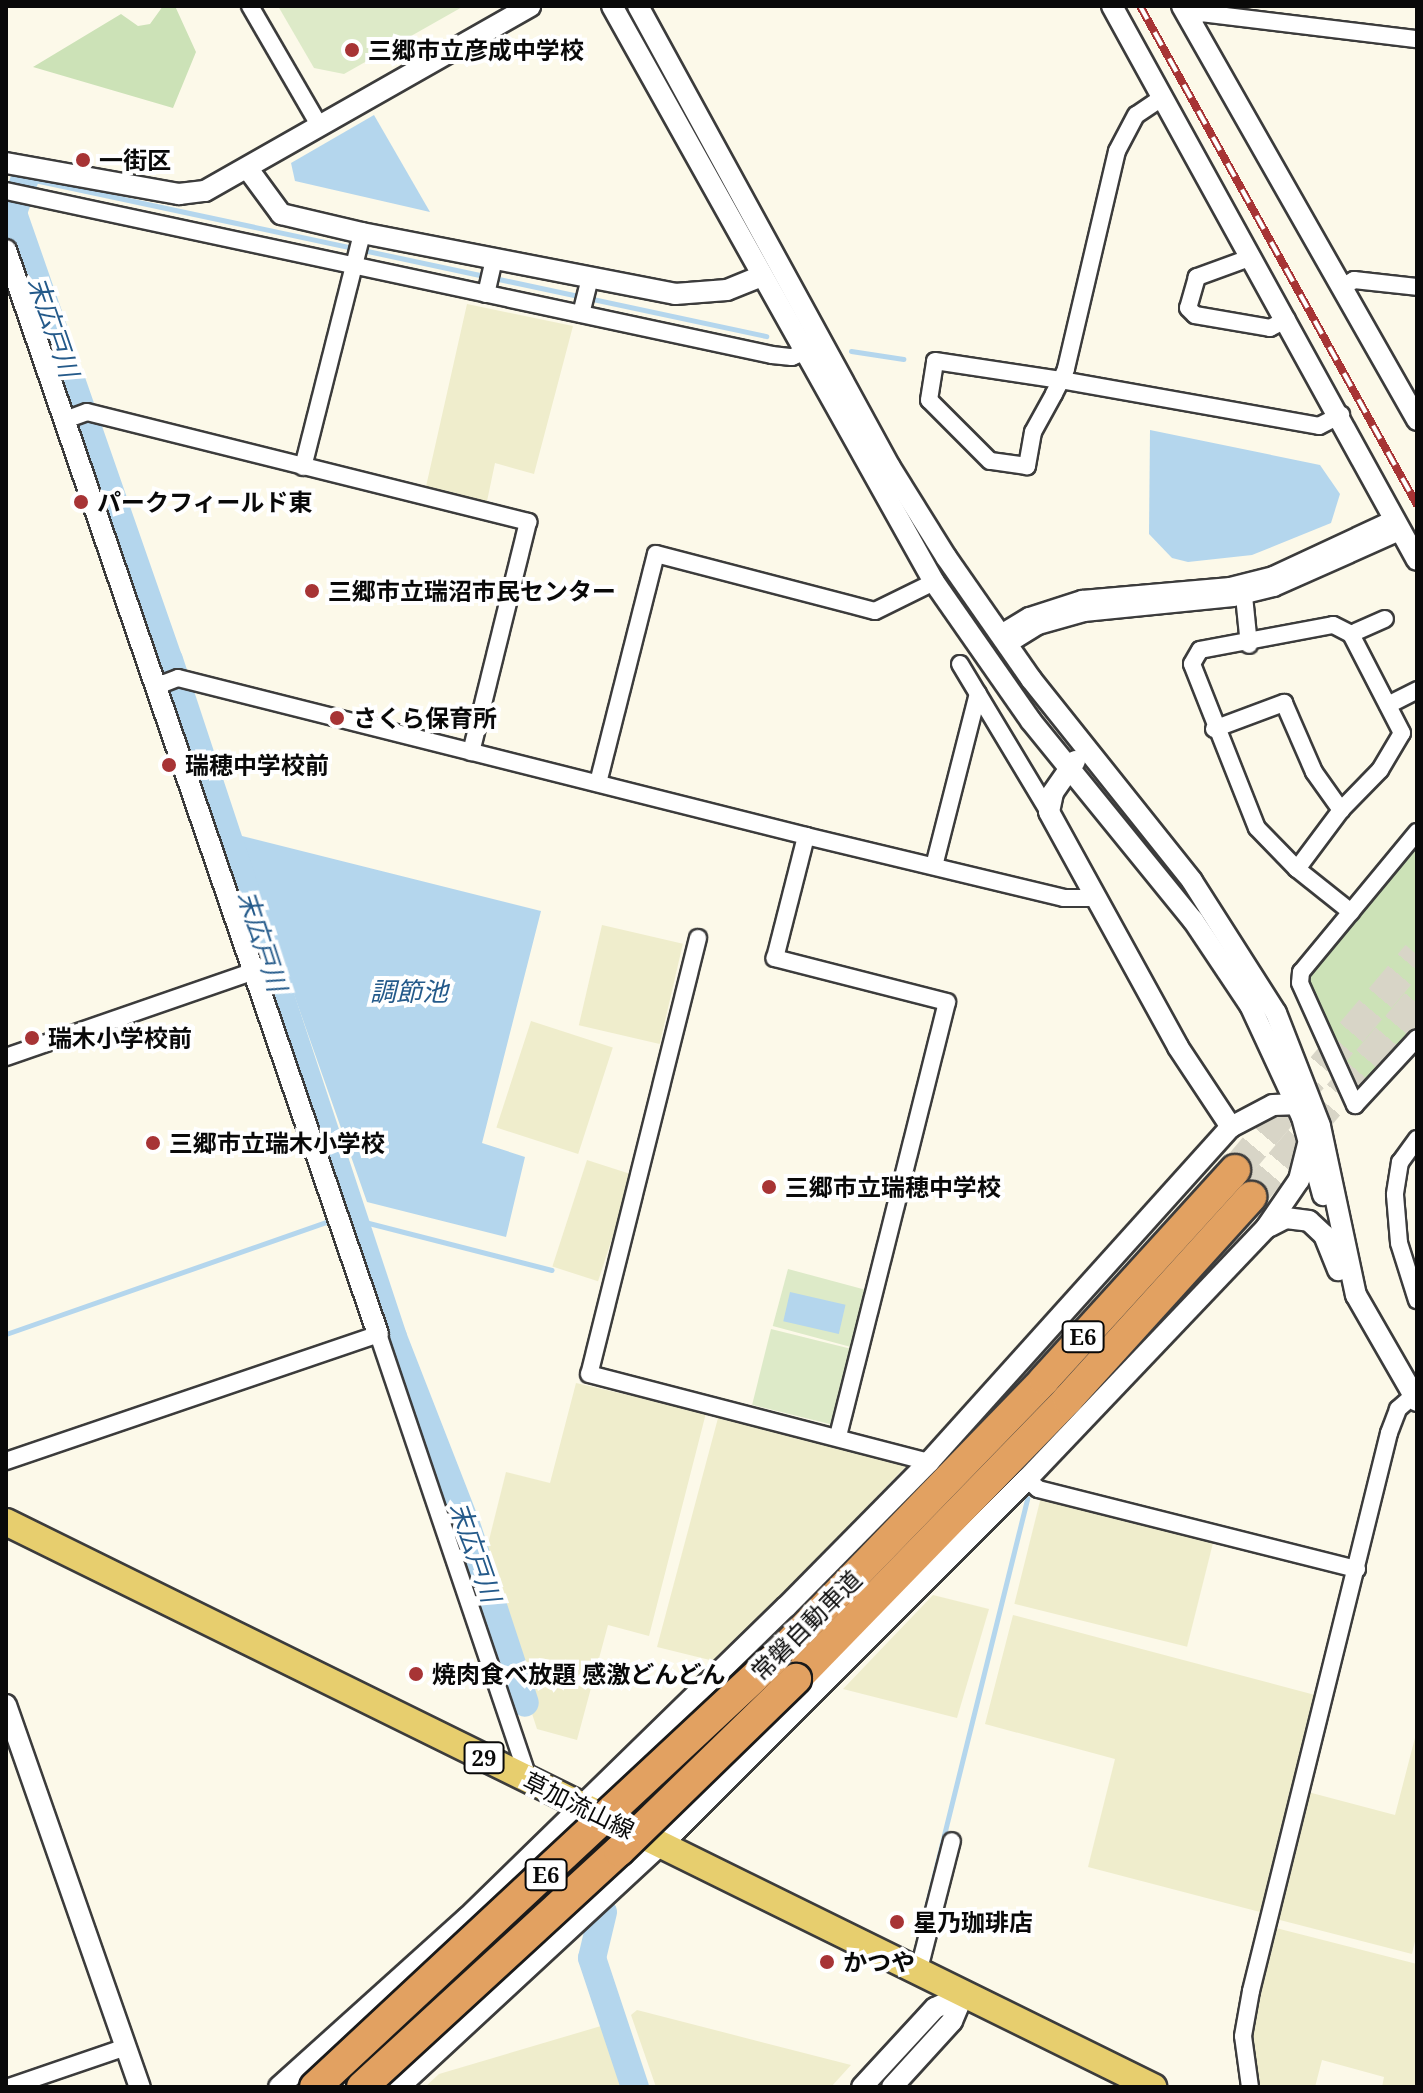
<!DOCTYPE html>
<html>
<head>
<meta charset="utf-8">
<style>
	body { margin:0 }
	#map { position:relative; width:1423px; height:2093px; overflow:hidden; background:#fcf9e9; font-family:"Noto Serif","Noto Sans JP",serif }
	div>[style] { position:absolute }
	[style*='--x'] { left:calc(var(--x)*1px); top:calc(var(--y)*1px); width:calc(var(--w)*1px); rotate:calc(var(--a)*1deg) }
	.farmland>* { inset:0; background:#efedcc; transform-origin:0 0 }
	.green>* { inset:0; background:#cce2b7 }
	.pitch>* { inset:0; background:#ddeac8; transform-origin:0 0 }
	.water>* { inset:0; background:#b4d6ed; transform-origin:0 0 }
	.stream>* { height:5px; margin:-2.5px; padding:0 2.5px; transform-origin:2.5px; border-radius:2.5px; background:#b4d6ed }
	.river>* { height:28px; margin:-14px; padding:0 14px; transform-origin:14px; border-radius:14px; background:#b4d6ed }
	.motorway-tunnel>* { height:30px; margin-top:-15px; transform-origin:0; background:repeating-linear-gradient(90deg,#d8d5c7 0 30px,transparent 0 45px) }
	.roads { filter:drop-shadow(2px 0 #3c3c3c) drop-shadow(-2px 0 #3c3c3c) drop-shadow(0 2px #3c3c3c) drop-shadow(0 -2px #3c3c3c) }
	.minor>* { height:16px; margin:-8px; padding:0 8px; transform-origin:8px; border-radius:8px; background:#fff }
	.tertiary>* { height:20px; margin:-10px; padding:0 10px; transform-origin:10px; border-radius:10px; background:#fff }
	.primary>* { height:26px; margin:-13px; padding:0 13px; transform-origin:13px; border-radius:13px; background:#e7ce6e }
	.motorway>* { height:30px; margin:-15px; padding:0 15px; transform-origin:15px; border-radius:15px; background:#e2a161 }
	.rail>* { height:8px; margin-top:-4px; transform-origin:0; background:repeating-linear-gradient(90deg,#fff 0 15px,#a73435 0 30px); box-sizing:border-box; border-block:2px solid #a73435 }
	.bridges { filter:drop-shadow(2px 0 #1a1a1a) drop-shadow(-2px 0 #1a1a1a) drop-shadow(0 2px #1a1a1a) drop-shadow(0 -2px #1a1a1a) }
	.motorway-bridge>* { height:30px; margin:-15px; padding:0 15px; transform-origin:15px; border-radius:15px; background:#e2a161 }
	.dots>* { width:22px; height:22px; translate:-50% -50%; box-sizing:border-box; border:4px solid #fff; border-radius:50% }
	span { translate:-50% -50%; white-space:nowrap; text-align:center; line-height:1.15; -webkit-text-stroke:8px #fff; paint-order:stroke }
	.shield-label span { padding:2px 6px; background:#fff; border:2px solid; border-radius:6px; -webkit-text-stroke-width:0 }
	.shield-label { font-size:22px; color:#090909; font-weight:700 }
	.poi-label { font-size:24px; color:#090909; font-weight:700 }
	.left { translate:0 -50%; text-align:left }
	.street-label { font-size:24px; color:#090909 }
	.water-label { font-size:26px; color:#245a8a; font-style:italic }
	.frame { position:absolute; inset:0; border:8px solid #090909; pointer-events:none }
</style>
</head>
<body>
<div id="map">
	<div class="farmland">
		<i style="clip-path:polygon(467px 304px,573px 326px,534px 474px,495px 463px,486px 506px,425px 491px)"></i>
		<i style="left:602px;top:925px;width:83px;height:103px;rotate:13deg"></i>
		<i style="left:531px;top:1021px;width:86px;height:112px;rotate:18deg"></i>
		<i style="left:587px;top:1160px;width:48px;height:112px;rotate:18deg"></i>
		<i style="clip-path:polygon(576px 1383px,706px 1413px,649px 1636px,608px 1625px,577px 1740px,537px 1729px,483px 1564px,506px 1472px,550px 1483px)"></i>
		<i style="clip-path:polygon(718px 1418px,907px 1465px,718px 1662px,657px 1647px)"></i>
		<i style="left:1041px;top:1497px;width:178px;height:110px;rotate:14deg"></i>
		<i style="clip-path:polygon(933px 1595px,989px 1609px,957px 1718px,843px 1689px)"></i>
		<i style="clip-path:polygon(1013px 1615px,1315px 1695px,1260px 1912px,1088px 1867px,1115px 1759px,985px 1724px)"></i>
		<i style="clip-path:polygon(1417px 1730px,1417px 1933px,1412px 1954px,1276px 1919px,1308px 1792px,1395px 1815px)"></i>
		<i style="clip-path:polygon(1276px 1928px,1417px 1964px,1417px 2087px,1382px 2087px,1384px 2077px,1322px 2060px,1315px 2087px,1257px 2087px,1253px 2027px)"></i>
		<i style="clip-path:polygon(637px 2010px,851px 2065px,831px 2087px,656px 2087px,631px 2015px)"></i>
		<i style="clip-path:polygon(601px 2026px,621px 2087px,425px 2087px,439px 2074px)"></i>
	</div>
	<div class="green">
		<i style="clip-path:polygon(163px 6px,175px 6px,196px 52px,173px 108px,33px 67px,121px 14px,138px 26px,150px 24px)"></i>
		<i style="clip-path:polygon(1417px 843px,1417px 1026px,1360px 1095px,1353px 1093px,1306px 983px,1308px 974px)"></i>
	</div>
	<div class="pitch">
		<i style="clip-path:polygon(278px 6px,464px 6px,344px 74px,314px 68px)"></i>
		<i style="left:788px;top:1269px;width:80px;height:59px;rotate:15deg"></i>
		<i style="left:771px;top:1329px;width:82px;height:78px;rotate:14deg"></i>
	</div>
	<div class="water">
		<i style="clip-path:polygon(374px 115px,430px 212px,295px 181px,291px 163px)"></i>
		<i style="clip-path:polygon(1150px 430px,1320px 465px,1340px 494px,1331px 523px,1252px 555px,1188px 562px,1172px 558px,1149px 534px)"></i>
		<i style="clip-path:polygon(238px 835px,541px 911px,482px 1143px,525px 1157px,506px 1237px,367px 1202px)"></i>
		<i style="left:790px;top:1292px;width:57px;height:30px;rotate:13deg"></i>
	</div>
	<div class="stream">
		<i style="--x:25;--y:178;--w:758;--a:12.04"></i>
		<i style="--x:851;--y:351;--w:53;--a:8.7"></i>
		<i style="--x:353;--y:1219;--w:205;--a:14.4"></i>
		<i style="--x:6;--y:1334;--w:344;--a:-19.3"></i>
		<i style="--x:914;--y:1956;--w:472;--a:-76.1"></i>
	</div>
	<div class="river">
		<i style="--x:25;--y:178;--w:37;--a:109"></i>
		<i style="--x:13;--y:213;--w:473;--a:70.8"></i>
		<i style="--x:169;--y:660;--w:713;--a:71.69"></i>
		<i style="--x:393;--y:1337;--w:201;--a:68.7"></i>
		<i style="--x:466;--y:1524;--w:188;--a:71.8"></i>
		<i style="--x:603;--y:1912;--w:47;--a:103.4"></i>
		<i style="--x:592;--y:1958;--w:136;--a:71.6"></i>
	</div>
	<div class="motorway-tunnel">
		<i style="--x:1235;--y:1170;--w:282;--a:-49.8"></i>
		<i style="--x:1251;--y:1197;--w:256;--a:-49.6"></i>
	</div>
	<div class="roads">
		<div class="minor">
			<i style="--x:250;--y:6;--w:138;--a:59.9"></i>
			<i style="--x:1190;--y:20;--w:13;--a:-32"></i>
			<i style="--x:1201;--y:13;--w:218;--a:6.9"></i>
			<i style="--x:1163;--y:97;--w:32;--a:146"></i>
			<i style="--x:1136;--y:115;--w:41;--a:117.8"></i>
			<i style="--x:1117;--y:151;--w:224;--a:103.2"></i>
			<i style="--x:1066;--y:369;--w:12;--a:114"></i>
			<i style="--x:1061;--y:380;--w:16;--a:117"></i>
			<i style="--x:1054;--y:394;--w:43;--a:118.9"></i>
			<i style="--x:1033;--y:432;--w:35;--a:100"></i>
			<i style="--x:1027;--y:466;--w:37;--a:-172"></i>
			<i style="--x:990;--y:461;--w:86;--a:-135"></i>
			<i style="--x:929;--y:400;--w:39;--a:-81"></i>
			<i style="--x:935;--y:361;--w:127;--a:8.6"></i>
			<i style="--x:1061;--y:380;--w:262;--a:10.1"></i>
			<i style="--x:1319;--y:426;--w:25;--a:-27"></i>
			<i style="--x:6;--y:191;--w:783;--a:12.08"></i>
			<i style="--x:772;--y:355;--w:20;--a:6"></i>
			<i style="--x:792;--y:357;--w:13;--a:-23"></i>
			<i style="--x:1252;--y:257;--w:59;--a:160"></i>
			<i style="--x:1197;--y:277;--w:32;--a:106"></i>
			<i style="--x:1188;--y:308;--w:10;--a:45"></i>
			<i style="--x:1195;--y:315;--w:76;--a:9.8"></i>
			<i style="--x:1270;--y:328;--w:19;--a:-28"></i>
			<i style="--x:1342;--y:287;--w:14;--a:-30"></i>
			<i style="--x:1354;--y:280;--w:63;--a:6.3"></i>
			<i style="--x:486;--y:294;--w:35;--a:-77"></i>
			<i style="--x:581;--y:314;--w:36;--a:-76"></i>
			<i style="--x:65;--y:420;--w:23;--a:-20"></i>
			<i style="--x:87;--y:412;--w:455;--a:14"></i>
			<i style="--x:528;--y:522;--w:237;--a:103.9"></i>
			<i style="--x:303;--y:467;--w:241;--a:-75.8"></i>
			<i style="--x:1244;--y:596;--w:49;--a:84.2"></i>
			<i style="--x:999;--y:634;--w:35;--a:-31"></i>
			<i style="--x:1029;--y:616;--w:56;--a:-17.8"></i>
			<i style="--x:1082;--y:599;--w:149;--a:-5"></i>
			<i style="--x:1230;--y:586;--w:44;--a:-14.3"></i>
			<i style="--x:1273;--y:575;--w:135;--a:-25"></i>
			<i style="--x:1351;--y:634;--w:37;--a:-24"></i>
			<i style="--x:1006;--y:646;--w:38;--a:-32"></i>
			<i style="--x:1038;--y:626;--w:48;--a:-15.8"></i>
			<i style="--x:1084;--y:613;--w:150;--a:-5.7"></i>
			<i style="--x:1233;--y:598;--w:42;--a:-13.7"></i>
			<i style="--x:1274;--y:588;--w:140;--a:-24"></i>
			<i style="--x:960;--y:664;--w:173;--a:59"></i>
			<i style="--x:157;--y:686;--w:22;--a:-21"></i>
			<i style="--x:178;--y:678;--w:648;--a:14.12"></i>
			<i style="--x:1388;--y:705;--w:33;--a:-27"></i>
			<i style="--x:1214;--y:729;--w:75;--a:-20.4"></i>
			<i style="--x:1284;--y:703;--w:75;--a:66.5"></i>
			<i style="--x:1314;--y:772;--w:47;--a:54.6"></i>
			<i style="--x:598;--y:783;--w:236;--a:-75.8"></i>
			<i style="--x:656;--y:554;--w:226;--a:14.6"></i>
			<i style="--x:875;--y:611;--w:66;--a:-26.2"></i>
			<i style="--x:1417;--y:832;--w:182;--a:129.6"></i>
			<i style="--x:1301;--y:972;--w:11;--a:95"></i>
			<i style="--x:1300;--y:983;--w:134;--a:65.7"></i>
			<i style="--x:1355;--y:1105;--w:91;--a:-47.2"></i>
			<i style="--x:934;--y:866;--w:178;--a:-75.7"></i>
			<i style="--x:1297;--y:869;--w:74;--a:-53.3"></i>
			<i style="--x:1341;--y:810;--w:56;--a:-45.7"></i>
			<i style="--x:1380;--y:770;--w:43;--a:-59.3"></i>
			<i style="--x:1402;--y:733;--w:111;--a:-117.3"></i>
			<i style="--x:1351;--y:634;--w:20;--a:-153"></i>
			<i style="--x:1333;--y:625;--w:135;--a:169.4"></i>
			<i style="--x:1200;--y:650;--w:16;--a:120"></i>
			<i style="--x:1192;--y:664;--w:176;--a:68.4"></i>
			<i style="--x:1257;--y:828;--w:57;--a:45.7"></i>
			<i style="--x:1297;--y:869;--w:69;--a:38.5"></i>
			<i style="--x:698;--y:938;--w:449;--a:104"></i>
			<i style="--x:589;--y:1374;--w:351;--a:14.5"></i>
			<i style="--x:6;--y:1057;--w:259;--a:-19.1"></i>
			<i style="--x:1417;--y:1139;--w:29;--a:126"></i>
			<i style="--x:1400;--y:1162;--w:33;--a:99"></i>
			<i style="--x:1395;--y:1195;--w:48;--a:85.2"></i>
			<i style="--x:1399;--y:1243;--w:60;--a:72.5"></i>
			<i style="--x:838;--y:1436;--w:447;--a:-75.9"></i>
			<i style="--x:947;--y:1002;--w:178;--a:-165.7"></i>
			<i style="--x:775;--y:958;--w:126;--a:-75.7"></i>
			<i style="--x:806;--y:836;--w:265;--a:13.5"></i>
			<i style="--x:1064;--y:898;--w:32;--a:0"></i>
			<i style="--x:6;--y:1461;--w:393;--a:-18.8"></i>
			<i style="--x:378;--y:1334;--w:471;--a:71.3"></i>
			<i style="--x:1027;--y:1479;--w:15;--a:42"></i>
			<i style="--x:1038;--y:1489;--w:329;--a:14.1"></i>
			<i style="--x:918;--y:1973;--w:136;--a:-75.6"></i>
			<i style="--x:9;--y:2087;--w:124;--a:-18.9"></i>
			<i style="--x:1250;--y:2087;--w:51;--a:-97.8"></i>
			<i style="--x:1243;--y:2036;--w:46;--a:-79.9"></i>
			<i style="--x:1251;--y:1991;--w:575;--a:-76.11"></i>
			<i style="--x:1389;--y:1433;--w:26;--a:-69"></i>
			<i style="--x:1398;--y:1409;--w:20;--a:-41"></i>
		</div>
		<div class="tertiary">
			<i style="--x:612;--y:6;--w:660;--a:60.79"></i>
			<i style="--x:934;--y:582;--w:169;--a:55.1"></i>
			<i style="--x:1031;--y:721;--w:257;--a:50.9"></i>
			<i style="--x:1193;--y:920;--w:102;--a:56.2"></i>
			<i style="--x:1250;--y:1005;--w:123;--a:65.1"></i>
			<i style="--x:1302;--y:1117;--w:81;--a:74.9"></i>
			<i style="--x:638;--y:6;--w:525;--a:61.34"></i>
			<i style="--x:890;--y:467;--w:106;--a:58.1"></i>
			<i style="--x:946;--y:557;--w:149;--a:55.1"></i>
			<i style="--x:1031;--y:679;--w:258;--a:51.4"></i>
			<i style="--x:1192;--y:881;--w:156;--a:57.5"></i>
			<i style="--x:1276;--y:1013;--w:121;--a:68.7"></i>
			<i style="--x:1320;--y:1126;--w:173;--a:78"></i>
			<i style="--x:1356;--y:1295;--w:122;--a:60.1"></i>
			<i style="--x:1112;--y:6;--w:632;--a:61.17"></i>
			<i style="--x:1182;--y:6;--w:476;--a:60.4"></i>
			<i style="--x:6;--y:163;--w:176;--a:10.2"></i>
			<i style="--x:179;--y:194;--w:26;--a:-7"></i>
			<i style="--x:205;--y:191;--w:374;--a:-29.6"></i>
			<i style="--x:248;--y:169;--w:56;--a:53.7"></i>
			<i style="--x:281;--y:214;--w:83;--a:13.2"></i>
			<i style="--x:362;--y:233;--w:319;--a:11"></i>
			<i style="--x:675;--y:294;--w:52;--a:-4.4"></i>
			<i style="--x:727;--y:290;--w:37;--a:-22"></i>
			<i style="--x:6;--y:250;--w:1146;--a:71.06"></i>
			<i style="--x:1075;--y:761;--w:39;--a:125"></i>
			<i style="--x:1053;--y:793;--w:19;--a:102"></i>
			<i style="--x:1049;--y:812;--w:268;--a:61.2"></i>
			<i style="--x:1178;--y:1047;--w:96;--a:56.5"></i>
			<i style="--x:1270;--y:1226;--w:18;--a:-27"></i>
			<i style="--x:1286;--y:1218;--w:23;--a:7"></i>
			<i style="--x:1309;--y:1221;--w:21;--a:43"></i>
			<i style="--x:1324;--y:1235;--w:38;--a:68"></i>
			<i style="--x:6;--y:1705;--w:405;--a:70.7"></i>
			<i style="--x:279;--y:2087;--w:253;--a:-42"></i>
			<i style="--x:467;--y:1918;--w:446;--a:-44.3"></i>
			<i style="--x:786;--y:1607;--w:204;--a:-45.4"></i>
			<i style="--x:929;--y:1462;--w:451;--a:-48"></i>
			<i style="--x:1231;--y:1127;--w:47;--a:-27.6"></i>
			<i style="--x:1273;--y:1105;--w:35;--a:-2"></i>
			<i style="--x:399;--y:2087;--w:369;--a:-42.8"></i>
			<i style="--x:670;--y:1836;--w:505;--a:-45"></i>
			<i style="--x:1027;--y:1479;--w:347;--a:-46.4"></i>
			<i style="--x:1266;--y:1228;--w:58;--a:-55.5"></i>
			<i style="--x:1299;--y:1180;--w:36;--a:-76"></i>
			<i style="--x:862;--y:2087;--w:108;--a:-47.3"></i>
			<i style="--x:935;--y:2008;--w:31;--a:-25"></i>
			<i style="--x:892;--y:2087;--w:89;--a:-47.7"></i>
			<i style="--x:952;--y:2021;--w:28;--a:-67"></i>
		</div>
		<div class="primary">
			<i style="--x:6;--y:1522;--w:1279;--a:26.22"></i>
		</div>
		<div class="motorway">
			<i style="--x:774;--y:1659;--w:388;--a:-45.9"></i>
			<i style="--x:1044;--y:1380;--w:284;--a:-47.7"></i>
			<i style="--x:796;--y:1679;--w:390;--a:-45.8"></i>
			<i style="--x:1068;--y:1399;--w:273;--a:-47.8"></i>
		</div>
	</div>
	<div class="rail">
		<i style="--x:1140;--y:6;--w:571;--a:60.96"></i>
	</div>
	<div class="bridges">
		<div class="motorway-bridge">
			<i style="--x:315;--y:2087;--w:628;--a:-43"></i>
			<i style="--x:362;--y:2087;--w:349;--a:-42.6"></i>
			<i style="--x:619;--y:1851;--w:247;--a:-44.2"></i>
		</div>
	</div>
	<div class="dots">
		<i style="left:352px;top:50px;background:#a73435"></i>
		<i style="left:83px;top:160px;background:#a73435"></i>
		<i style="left:81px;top:502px;background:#a73435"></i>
		<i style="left:312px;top:591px;background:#a73435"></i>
		<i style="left:337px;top:718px;background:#a73435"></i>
		<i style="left:169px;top:765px;background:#a73435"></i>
		<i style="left:32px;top:1038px;background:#a73435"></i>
		<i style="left:153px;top:1143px;background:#a73435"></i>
		<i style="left:769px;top:1187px;background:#a73435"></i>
		<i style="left:416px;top:1674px;background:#a73435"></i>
		<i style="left:897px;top:1922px;background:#a73435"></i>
		<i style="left:827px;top:1962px;background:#a73435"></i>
	</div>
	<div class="shield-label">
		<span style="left:1083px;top:1337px">E6</span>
		<span style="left:484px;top:1758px">29</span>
		<span style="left:546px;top:1875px">E6</span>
	</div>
	<div class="poi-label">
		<span class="left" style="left:368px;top:50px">三郷市立彦成中学校</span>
		<span class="left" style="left:99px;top:160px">一街区</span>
		<span class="left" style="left:97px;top:502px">パークフィールド東</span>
		<span class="left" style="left:328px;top:591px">三郷市立瑞沼市民センター</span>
		<span class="left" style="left:353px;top:718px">さくら保育所</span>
		<span class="left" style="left:185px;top:765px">瑞穂中学校前</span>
		<span class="left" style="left:48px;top:1038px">瑞木小学校前</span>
		<span class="left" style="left:169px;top:1143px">三郷市立瑞木小学校</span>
		<span class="left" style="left:785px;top:1187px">三郷市立瑞穂中学校</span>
		<span class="left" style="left:432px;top:1674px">焼肉食べ放題 感激どんどん</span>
		<span class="left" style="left:913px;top:1922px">星乃珈琲店</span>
		<span class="left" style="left:843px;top:1962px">かつや</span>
	</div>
	<div class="street-label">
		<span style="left:806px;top:1625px;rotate:-45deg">常磐自動車道</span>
		<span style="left:579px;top:1805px;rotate:26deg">草加流山線</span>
	</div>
	<div class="water-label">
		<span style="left:53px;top:327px;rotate:71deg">末広戸川</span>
		<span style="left:262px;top:941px;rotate:72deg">末広戸川</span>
		<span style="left:409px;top:992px">調節池</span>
		<span style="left:475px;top:1552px;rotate:71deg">末広戸川</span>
	</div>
	<div class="frame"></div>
</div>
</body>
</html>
